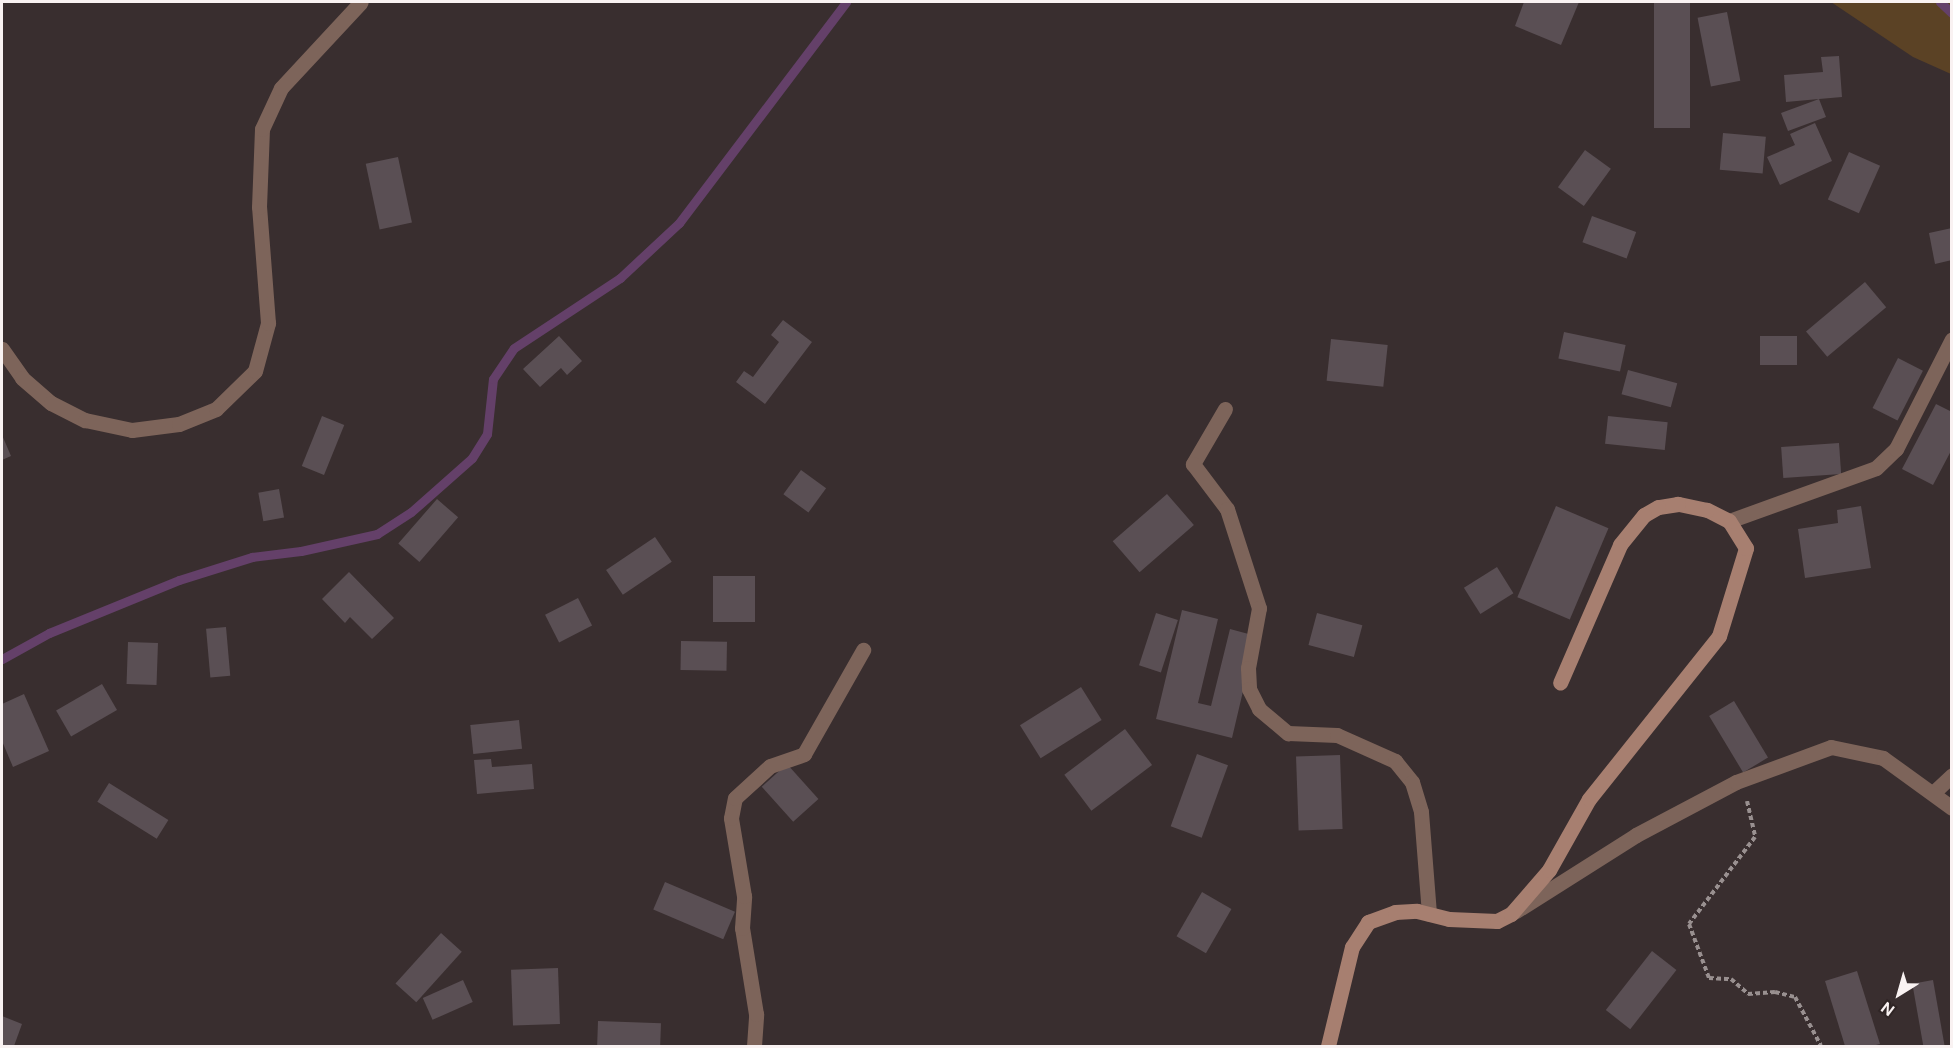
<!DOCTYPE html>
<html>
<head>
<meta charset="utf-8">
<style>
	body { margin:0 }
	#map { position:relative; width:1953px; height:1048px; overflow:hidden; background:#392e2f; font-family:"DM Sans",sans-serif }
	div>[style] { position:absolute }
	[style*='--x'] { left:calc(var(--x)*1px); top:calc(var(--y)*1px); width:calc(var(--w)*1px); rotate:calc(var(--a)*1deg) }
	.green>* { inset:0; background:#5b4225 }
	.stream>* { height:9px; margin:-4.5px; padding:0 4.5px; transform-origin:4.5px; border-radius:4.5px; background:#644069 }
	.building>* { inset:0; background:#5a4f54; transform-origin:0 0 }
	.path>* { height:4px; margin-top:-2px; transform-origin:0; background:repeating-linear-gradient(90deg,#999090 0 4.5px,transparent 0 7.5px) }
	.minor>* { height:15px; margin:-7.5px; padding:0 7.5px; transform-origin:7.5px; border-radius:7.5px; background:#7d645a }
	.secondary>* { height:15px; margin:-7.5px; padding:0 7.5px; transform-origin:7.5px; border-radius:7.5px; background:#a77f70 }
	span { translate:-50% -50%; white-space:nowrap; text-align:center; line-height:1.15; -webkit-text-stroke:4.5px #2f2525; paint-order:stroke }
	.frame { position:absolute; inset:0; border:3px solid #f9f2f2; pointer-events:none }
	.north { position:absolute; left:1869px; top:964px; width:60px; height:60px; -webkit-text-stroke:4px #2f2525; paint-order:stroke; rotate:217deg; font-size:16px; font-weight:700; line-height:24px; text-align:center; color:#f9f2f2 }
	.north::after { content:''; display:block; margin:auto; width:21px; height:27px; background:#f9f2f2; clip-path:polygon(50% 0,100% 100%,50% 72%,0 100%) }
</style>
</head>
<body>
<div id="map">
	<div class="green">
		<i style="clip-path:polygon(1831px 2px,1951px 2px,1951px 74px,1913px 57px)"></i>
	</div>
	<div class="stream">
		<i style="--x:1940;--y:2;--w:16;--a:43"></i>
		<i style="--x:2;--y:659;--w:54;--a:-29"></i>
		<i style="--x:49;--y:633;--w:140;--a:-22.2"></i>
		<i style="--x:179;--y:580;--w:77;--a:-17.5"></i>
		<i style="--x:252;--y:557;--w:49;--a:-7"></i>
		<i style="--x:301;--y:551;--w:78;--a:-12.6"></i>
		<i style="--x:377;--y:534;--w:40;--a:-32.9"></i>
		<i style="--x:411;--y:512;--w:81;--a:-41.5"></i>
		<i style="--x:472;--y:458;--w:28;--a:-58"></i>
		<i style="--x:487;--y:434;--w:55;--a:-83.8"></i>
		<i style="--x:493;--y:379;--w:37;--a:-56"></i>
		<i style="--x:514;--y:348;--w:127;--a:-33.4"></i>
		<i style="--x:620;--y:278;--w:81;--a:-43"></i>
		<i style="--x:679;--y:223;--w:277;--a:-52.9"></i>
	</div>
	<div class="building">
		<i style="clip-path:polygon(1524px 2px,1579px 2px,1561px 45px,1515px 26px)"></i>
		<i style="left:1654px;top:2px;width:36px;height:126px"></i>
		<i style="left:1727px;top:12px;width:70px;height:30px;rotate:79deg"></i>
		<i style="clip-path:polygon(1839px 56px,1842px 97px,1819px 99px,1826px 117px,1788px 131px,1781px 113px,1819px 99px,1786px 102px,1784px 75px,1823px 72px,1821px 57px)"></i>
		<i style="clip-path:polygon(1815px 123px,1832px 161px,1780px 185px,1767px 157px,1795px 145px,1790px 134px)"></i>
		<i style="left:1723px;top:133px;width:43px;height:37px;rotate:5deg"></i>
		<i style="left:1585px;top:150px;width:32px;height:46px;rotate:36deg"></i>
		<i style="left:1849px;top:152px;width:34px;height:52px;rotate:24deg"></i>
		<i style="left:398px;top:157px;width:67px;height:33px;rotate:78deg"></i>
		<i style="left:1592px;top:216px;width:47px;height:28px;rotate:20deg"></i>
		<i style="clip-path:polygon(1952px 228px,1952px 260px,1935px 264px,1929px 233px)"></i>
		<i style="left:1865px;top:282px;width:33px;height:77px;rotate:50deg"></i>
		<i style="clip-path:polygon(783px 320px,812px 342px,765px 404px,736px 382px,744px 371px,753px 377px,779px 342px,771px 335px)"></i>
		<i style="left:1564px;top:332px;width:63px;height:27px;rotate:12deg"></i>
		<i style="clip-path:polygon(559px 336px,582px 361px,567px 375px,561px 368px,540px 387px,523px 369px)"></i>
		<i style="left:1760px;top:336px;width:37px;height:29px"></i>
		<i style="left:1331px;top:339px;width:57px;height:42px;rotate:6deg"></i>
		<i style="left:1898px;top:358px;width:28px;height:56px;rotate:27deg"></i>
		<i style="left:1628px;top:370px;width:51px;height:25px;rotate:15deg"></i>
		<i style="clip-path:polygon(1936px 404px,1952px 412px,1952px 449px,1933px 485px,1902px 469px)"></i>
		<i style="left:322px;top:416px;width:24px;height:54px;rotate:22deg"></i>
		<i style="left:1608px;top:416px;width:60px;height:28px;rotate:6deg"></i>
		<i style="clip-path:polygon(2px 435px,11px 456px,2px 460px)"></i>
		<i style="left:1839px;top:443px;width:31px;height:58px;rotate:86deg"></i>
		<i style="left:801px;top:470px;width:31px;height:30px;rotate:36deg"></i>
		<i style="left:279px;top:489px;width:29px;height:21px;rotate:80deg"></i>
		<i style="left:1167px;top:494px;width:41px;height:72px;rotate:49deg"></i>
		<i style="left:437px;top:499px;width:28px;height:59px;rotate:41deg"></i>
		<i style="left:1556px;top:506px;width:57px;height:99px;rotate:23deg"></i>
		<i style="clip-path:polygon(1861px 506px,1871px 568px,1805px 578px,1798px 529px,1838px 523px,1837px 510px)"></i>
		<i style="left:655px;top:537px;width:30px;height:59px;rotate:56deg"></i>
		<i style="left:1497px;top:567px;width:31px;height:39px;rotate:58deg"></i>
		<i style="clip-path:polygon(349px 572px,394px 618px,372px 639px,350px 617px,345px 623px,322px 599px)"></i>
		<i style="left:713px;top:576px;width:42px;height:46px"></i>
		<i style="left:578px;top:598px;width:31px;height:37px;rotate:63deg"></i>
		<i style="clip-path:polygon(1182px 610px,1218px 619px,1198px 703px,1211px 706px,1230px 629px,1256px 636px,1232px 738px,1156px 719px)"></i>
		<i style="left:1156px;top:613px;width:23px;height:55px;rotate:18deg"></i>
		<i style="left:1317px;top:613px;width:47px;height:33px;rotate:15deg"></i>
		<i style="left:226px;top:627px;width:49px;height:20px;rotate:85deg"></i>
		<i style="left:681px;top:641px;width:46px;height:29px;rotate:1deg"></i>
		<i style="left:128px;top:642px;width:30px;height:42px;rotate:2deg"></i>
		<i style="left:102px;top:684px;width:30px;height:53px;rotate:60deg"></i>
		<i style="left:1081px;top:687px;width:39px;height:72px;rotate:58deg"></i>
		<i style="clip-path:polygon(24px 694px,49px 751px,13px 767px,2px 741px,2px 704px)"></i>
		<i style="left:1734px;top:701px;width:66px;height:29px;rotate:59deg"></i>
		<i style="left:519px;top:720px;width:29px;height:49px;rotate:84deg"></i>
		<i style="left:1125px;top:729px;width:45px;height:76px;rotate:53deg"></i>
		<i style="left:1197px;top:754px;width:33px;height:77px;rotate:20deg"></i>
		<i style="left:1340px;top:755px;width:74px;height:44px;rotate:88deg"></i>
		<i style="clip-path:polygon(491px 759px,492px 767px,532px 764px,534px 789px,477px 794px,474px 760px)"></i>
		<i style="left:787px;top:764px;width:47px;height:34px;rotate:48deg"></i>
		<i style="left:109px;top:783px;width:70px;height:22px;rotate:32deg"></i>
		<i style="left:665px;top:882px;width:76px;height:30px;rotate:23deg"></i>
		<i style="left:1202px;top:892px;width:34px;height:51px;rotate:30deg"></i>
		<i style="left:441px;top:933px;width:28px;height:68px;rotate:42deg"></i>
		<i style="left:1652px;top:951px;width:31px;height:75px;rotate:38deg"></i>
		<i style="left:558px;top:968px;width:56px;height:47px;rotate:88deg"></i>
		<i style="clip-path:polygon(1857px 971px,1880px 1044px,1872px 1046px,1845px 1046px,1825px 981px)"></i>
		<i style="left:463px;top:980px;width:24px;height:44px;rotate:66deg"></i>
		<i style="left:1933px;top:980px;width:67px;height:21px;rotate:80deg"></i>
		<i style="clip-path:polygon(2px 1016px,22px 1024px,14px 1046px,2px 1046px)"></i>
		<i style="left:598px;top:1021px;width:63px;height:25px;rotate:2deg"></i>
	</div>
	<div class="path">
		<i style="--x:1747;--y:801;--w:37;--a:77"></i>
		<i style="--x:1755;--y:837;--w:109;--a:127.2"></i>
		<i style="--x:1689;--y:924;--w:58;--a:69.7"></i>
		<i style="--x:1709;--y:978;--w:22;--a:3"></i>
		<i style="--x:1731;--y:979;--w:23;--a:41"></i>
		<i style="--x:1748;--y:994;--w:27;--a:-4"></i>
		<i style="--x:1775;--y:992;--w:21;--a:14"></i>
		<i style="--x:1795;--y:997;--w:55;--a:62"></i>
	</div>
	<div class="minor">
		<i style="--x:2;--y:349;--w:35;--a:55"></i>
		<i style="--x:22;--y:378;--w:38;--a:41"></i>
		<i style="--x:51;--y:403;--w:38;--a:27"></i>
		<i style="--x:85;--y:420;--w:48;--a:12"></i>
		<i style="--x:132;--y:430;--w:47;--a:-7.3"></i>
		<i style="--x:179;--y:424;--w:40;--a:-22"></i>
		<i style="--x:216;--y:409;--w:54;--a:-44.3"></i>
		<i style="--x:255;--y:371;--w:50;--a:-74.8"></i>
		<i style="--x:268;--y:323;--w:116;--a:-94.4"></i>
		<i style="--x:259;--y:207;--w:78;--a:-87.8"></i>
		<i style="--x:262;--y:129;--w:45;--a:-65.1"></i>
		<i style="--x:281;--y:88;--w:117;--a:-47.1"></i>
		<i style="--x:1225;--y:409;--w:64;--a:120.2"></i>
		<i style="--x:1193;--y:464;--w:56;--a:52.9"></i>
		<i style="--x:1227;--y:509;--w:104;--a:72.1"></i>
		<i style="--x:1259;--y:608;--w:61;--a:100.4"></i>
		<i style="--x:1248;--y:668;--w:21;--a:87"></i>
		<i style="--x:1249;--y:689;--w:22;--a:63"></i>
		<i style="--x:1259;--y:709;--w:38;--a:40"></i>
		<i style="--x:1288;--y:733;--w:49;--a:2.3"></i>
		<i style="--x:1337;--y:735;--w:64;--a:24.1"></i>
		<i style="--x:1395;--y:761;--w:27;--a:51"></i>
		<i style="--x:1412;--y:782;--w:31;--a:73"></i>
		<i style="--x:1421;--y:812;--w:102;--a:85.5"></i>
		<i style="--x:1729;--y:521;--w:156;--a:-19.8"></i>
		<i style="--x:1876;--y:468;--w:28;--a:-44"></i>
		<i style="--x:1896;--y:449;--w:123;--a:-63"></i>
		<i style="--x:1933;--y:793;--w:26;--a:-43"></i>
		<i style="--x:1516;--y:911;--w:142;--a:-32.3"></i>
		<i style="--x:1636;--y:835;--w:113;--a:-27.9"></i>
		<i style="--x:1736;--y:782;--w:101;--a:-20.2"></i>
		<i style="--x:1831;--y:747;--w:53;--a:11.9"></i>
		<i style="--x:1883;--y:758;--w:85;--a:35.9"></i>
		<i style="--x:754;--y:1046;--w:32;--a:-86"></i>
		<i style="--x:756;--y:1014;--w:87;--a:-99.2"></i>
		<i style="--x:742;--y:928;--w:32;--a:-86"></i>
		<i style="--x:744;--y:896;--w:79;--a:-99.5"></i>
		<i style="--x:731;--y:818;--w:20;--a:-79"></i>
		<i style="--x:735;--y:798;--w:47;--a:-42.4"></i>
		<i style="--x:770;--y:766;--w:36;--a:-19"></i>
		<i style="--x:804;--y:754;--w:120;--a:-60.4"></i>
	</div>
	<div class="secondary">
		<i style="--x:1328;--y:1046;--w:102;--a:-76.4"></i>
		<i style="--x:1352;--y:947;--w:30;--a:-57"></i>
		<i style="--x:1368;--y:922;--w:29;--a:-20"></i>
		<i style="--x:1395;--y:912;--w:22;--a:-3"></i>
		<i style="--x:1417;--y:911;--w:33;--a:14"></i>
		<i style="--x:1449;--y:919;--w:48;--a:2.4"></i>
		<i style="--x:1497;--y:921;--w:16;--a:-27"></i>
		<i style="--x:1511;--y:914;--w:58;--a:-49.2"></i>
		<i style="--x:1549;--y:870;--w:81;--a:-60.6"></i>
		<i style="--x:1589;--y:799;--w:208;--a:-51.4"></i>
		<i style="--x:1719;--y:636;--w:92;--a:-72.9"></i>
		<i style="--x:1746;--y:548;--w:32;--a:-122"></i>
		<i style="--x:1729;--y:521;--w:25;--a:-153"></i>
		<i style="--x:1707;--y:510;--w:30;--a:-168"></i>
		<i style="--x:1678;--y:504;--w:20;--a:171"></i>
		<i style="--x:1658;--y:507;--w:16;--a:150"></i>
		<i style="--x:1644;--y:515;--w:38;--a:129"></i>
		<i style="--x:1620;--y:545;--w:150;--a:113.5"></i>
	</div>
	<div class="frame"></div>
	<div class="north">N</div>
</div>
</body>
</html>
